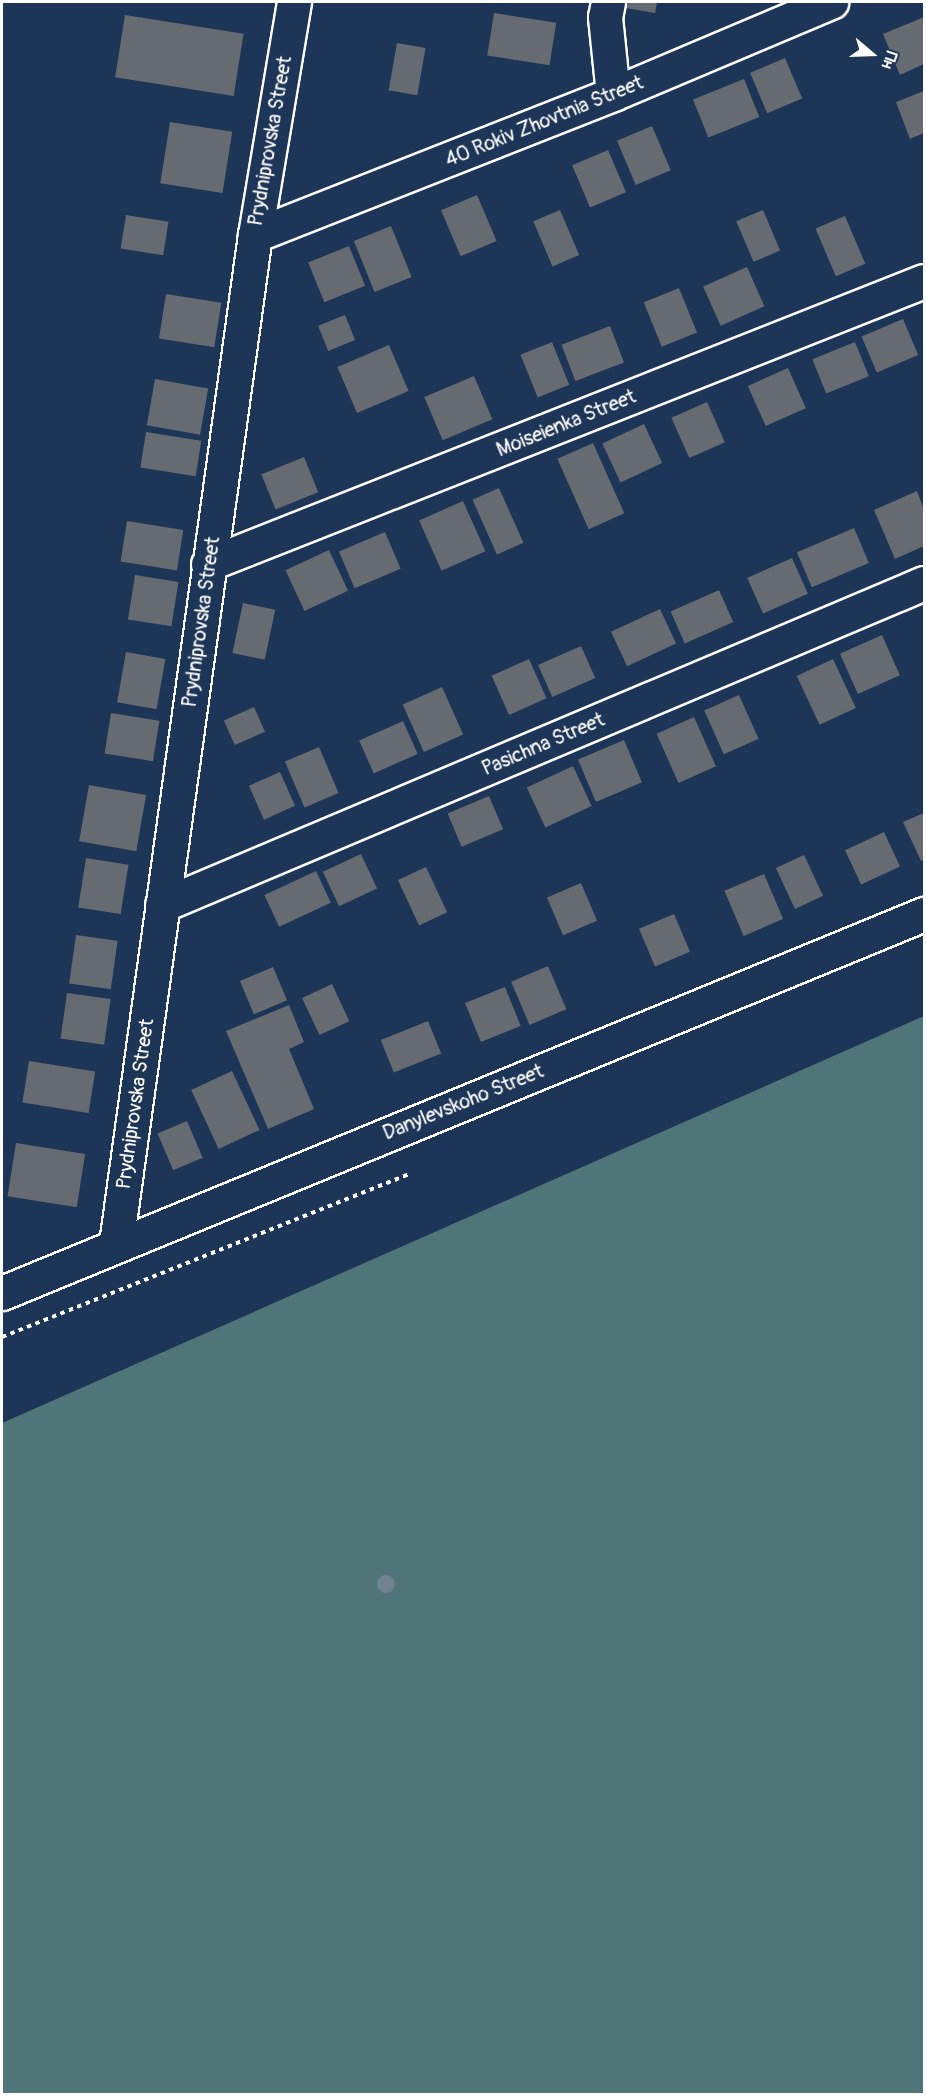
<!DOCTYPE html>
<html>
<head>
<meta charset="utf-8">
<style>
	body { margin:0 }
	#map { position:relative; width:926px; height:2096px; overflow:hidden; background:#1d3557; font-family:Pangolin,sans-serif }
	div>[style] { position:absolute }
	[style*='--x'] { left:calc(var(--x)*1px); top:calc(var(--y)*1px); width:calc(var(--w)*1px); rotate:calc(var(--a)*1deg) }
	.green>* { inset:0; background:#4f7578 }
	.building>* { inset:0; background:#666b71; transform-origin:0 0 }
	.path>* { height:4px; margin-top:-2px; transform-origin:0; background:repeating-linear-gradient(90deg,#fff 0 4.5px,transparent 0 9px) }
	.roads { filter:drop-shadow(2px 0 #fff) drop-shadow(-2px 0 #fff) drop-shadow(0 2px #fff) drop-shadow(0 -2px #fff) }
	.minor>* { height:33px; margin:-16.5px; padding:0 16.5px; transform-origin:16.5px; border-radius:16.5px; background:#1d3557 }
	.trees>* { width:18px; height:18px; margin:-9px; border-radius:50%; background:#6e8292 }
	span { translate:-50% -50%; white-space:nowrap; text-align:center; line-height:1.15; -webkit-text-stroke:4.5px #1d3557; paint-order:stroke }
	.street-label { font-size:20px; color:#fff }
	.frame { position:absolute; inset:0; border:3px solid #fff; pointer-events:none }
	.north { position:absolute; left:842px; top:24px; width:60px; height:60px; -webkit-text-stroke:4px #1d3557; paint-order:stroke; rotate:109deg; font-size:16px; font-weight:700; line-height:24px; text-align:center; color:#fff }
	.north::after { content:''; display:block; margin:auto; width:21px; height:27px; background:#fff; clip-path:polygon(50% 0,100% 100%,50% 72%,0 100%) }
</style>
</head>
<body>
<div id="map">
	<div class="green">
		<i style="clip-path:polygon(924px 1016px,924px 2094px,2px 2094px,2px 1423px)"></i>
	</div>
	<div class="building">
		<i style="clip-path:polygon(621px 2px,657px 2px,655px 13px,620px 7px)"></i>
		<i style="left:494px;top:13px;width:63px;height:43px;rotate:9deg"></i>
		<i style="left:125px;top:15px;width:120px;height:63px;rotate:9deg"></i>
		<i style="clip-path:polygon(924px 17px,924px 64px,900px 75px,883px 34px)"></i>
		<i style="left:397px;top:43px;width:29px;height:48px;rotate:10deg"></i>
		<i style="left:785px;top:58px;width:44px;height:38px;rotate:67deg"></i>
		<i style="left:744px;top:79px;width:41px;height:55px;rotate:68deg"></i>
		<i style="clip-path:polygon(924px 91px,924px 133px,910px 139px,896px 102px)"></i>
		<i style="left:170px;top:122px;width:63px;height:62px;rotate:9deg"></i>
		<i style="left:652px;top:126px;width:48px;height:38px;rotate:67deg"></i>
		<i style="left:608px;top:150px;width:46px;height:39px;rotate:67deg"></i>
		<i style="left:477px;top:195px;width:50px;height:39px;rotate:67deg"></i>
		<i style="left:560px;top:210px;width:49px;height:29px;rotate:67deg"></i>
		<i style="left:763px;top:210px;width:44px;height:29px;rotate:67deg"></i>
		<i style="left:126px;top:215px;width:43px;height:34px;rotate:9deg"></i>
		<i style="left:845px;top:216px;width:52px;height:32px;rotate:67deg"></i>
		<i style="left:391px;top:226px;width:55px;height:40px;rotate:68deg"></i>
		<i style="left:349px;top:246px;width:43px;height:44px;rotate:68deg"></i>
		<i style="left:747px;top:267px;width:43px;height:48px;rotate:66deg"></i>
		<i style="left:679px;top:288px;width:48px;height:38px;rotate:68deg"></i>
		<i style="left:166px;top:294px;width:56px;height:45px;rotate:9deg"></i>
		<i style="left:345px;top:315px;width:27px;height:29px;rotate:68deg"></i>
		<i style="left:903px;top:319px;width:39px;height:45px;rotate:67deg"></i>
		<i style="left:610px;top:326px;width:39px;height:52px;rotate:69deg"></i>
		<i style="left:552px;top:342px;width:46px;height:34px;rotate:68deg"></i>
		<i style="left:855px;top:342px;width:37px;height:46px;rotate:68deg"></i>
		<i style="left:389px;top:345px;width:50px;height:56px;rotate:67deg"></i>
		<i style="left:788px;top:368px;width:44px;height:44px;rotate:66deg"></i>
		<i style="left:474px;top:376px;width:47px;height:54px;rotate:67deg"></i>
		<i style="left:155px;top:379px;width:54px;height:47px;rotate:10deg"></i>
		<i style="left:707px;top:402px;width:44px;height:39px;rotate:66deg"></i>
		<i style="left:644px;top:424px;width:43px;height:46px;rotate:65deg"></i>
		<i style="left:146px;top:432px;width:56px;height:36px;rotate:9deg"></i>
		<i style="left:593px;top:443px;width:77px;height:39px;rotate:66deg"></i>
		<i style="left:304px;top:457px;width:38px;height:46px;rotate:68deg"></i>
		<i style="left:499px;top:488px;width:60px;height:29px;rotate:66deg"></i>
		<i style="clip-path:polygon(917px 491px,924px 510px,924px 546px,895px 559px,874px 510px)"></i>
		<i style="left:463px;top:501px;width:55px;height:48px;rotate:66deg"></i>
		<i style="left:127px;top:521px;width:57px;height:41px;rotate:9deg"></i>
		<i style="left:854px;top:528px;width:38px;height:62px;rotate:67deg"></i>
		<i style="left:385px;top:532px;width:40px;height:50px;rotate:67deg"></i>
		<i style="left:329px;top:550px;width:45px;height:48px;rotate:65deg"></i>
		<i style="left:792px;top:558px;width:39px;height:49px;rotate:66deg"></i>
		<i style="left:135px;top:575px;width:44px;height:45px;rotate:9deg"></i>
		<i style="left:719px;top:590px;width:35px;height:53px;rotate:66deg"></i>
		<i style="left:243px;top:603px;width:33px;height:51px;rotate:12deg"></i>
		<i style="left:660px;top:609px;width:38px;height:54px;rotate:65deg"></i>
		<i style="left:882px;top:635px;width:44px;height:46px;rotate:66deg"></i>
		<i style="left:581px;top:646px;width:35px;height:47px;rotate:66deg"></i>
		<i style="left:126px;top:652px;width:40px;height:51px;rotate:10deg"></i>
		<i style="left:529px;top:659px;width:43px;height:41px;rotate:66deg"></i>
		<i style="left:833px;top:659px;width:54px;height:40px;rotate:65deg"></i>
		<i style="left:442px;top:687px;width:52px;height:43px;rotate:66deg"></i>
		<i style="left:739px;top:695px;width:48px;height:38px;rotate:66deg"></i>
		<i style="left:254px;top:707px;width:27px;height:33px;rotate:66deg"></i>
		<i style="left:111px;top:713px;width:49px;height:41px;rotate:9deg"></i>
		<i style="left:694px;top:717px;width:54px;height:41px;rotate:66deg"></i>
		<i style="left:403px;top:721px;width:36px;height:48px;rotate:66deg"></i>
		<i style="left:624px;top:740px;width:46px;height:50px;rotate:67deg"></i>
		<i style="left:319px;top:747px;width:50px;height:37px;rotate:67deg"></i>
		<i style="left:573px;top:766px;width:44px;height:51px;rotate:65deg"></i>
		<i style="left:280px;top:772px;width:37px;height:34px;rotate:66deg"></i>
		<i style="left:89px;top:785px;width:58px;height:57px;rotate:10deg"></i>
		<i style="left:489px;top:796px;width:36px;height:45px;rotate:67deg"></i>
		<i style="clip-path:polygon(924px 813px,924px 860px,921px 861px,903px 822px)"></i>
		<i style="left:884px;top:832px;width:38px;height:43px;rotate:65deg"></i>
		<i style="left:361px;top:854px;width:38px;height:42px;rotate:65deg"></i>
		<i style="left:804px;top:855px;width:45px;height:31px;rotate:65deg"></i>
		<i style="left:86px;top:858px;width:43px;height:50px;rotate:9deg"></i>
		<i style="left:426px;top:867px;width:50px;height:31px;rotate:65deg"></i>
		<i style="left:316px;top:871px;width:35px;height:57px;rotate:65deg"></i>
		<i style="left:764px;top:874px;width:49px;height:43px;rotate:67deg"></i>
		<i style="left:581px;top:883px;width:41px;height:37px;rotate:67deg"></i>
		<i style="left:674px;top:914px;width:41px;height:38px;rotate:67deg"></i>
		<i style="left:76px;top:935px;width:42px;height:49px;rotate:8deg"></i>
		<i style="left:548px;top:966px;width:47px;height:40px;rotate:67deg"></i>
		<i style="left:273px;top:967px;width:36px;height:36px;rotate:67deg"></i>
		<i style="left:332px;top:984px;width:41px;height:33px;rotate:65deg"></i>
		<i style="left:505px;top:987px;width:42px;height:43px;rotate:68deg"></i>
		<i style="left:67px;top:993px;width:44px;height:46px;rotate:8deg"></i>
		<i style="clip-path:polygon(289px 1005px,304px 1042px,289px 1049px,314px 1109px,268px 1129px,226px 1031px)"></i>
		<i style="left:428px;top:1021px;width:35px;height:51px;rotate:68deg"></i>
		<i style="left:29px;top:1061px;width:67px;height:42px;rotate:9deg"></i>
		<i style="left:232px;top:1071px;width:65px;height:45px;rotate:65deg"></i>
		<i style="left:187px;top:1121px;width:40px;height:32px;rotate:67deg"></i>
		<i style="left:16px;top:1143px;width:70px;height:54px;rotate:9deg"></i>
	</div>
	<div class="path">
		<i style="--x:2;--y:1337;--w:439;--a:-21.8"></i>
	</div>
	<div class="roads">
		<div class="minor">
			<i style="--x:608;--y:2;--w:15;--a:101"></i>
			<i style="--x:605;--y:17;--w:77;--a:84.1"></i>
			<i style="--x:255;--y:235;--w:385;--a:-21.5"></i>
			<i style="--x:613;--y:94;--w:237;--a:-22.9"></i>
			<i style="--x:208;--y:564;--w:770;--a:-21.57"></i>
			<i style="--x:162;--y:905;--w:827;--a:-22.91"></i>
			<i style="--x:116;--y:1244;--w:1019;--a:-82.16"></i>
			<i style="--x:255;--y:235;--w:236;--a:-80.5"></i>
			<i style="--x:2;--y:1293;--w:997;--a:-22.35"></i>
		</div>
	</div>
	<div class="trees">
		<i style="left:386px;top:1584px"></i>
	</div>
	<div class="street-label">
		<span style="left:544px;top:121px;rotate:-22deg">40 Rokiv Zhovtnia Street</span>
		<span style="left:270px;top:141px;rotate:-80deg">Prydniprovska Street</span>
		<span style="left:566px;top:423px;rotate:-22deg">Moiseienka Street</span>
		<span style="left:201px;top:622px;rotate:-82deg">Prydniprovska Street</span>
		<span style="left:543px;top:744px;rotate:-23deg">Pasichna Street</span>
		<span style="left:463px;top:1102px;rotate:-22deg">Danylevskoho Street</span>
		<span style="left:135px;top:1104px;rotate:-82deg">Prydniprovska Street</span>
	</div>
	<div class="frame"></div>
	<div class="north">Пн</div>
</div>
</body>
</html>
